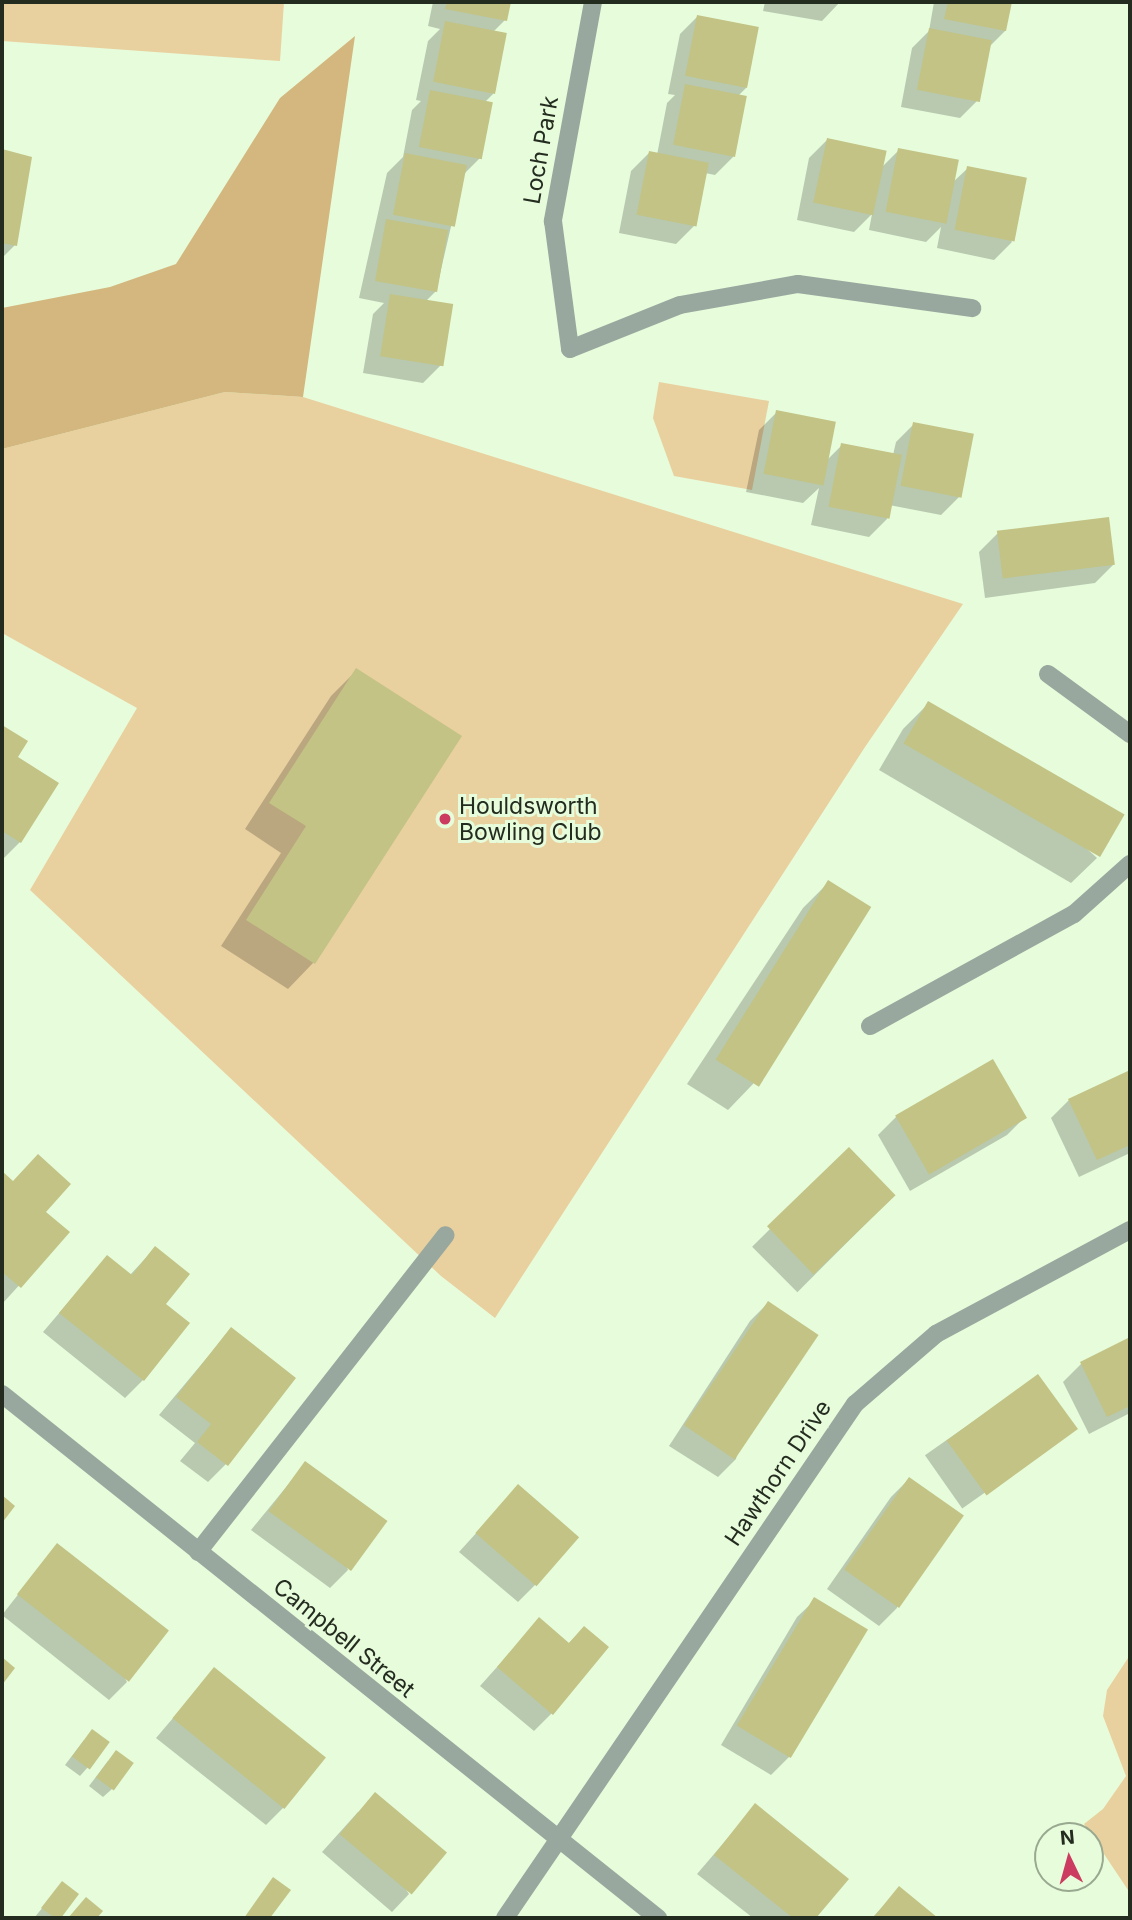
<!DOCTYPE html>
<html>
<head>
<meta charset="utf-8">
<style>
	body { margin:0 }
	#map { position:relative; width:1132px; height:1920px; overflow:hidden; background:#e7fcdb; font-family:Inter,sans-serif }
	div>[style] { position:absolute }
	[style*='--x'] { left:calc(var(--x)*1px); top:calc(var(--y)*1px); width:calc(var(--w)*1px); rotate:calc(var(--a)*1deg) }
	.green>* { inset:0; background:#e9d09f }
	.forest>* { inset:0; background:#d3b77e }
	.shadow>* { inset:0; background:#0003; transform-origin:0 0 }
	.building>* { inset:0; background:#c2c385; transform-origin:0 0 }
	.service>* { height:18px; margin:-9px; padding:0 9px; transform-origin:9px; border-radius:9px; background:#99a89e }
	.minor>* { height:18px; margin:-9px; padding:0 9px; transform-origin:9px; border-radius:9px; background:#99a89e }
	.tertiary>* { height:18px; margin:-9px; padding:0 9px; transform-origin:9px; border-radius:9px; background:#99a89e }
	.dots>* { width:19px; height:19px; translate:-50% -50%; box-sizing:border-box; border:4px solid #e7fcdb; border-radius:50% }
	span { translate:-50% -50%; white-space:nowrap; text-align:center; line-height:1.15; -webkit-text-stroke:6px #e7fcdb; paint-order:stroke }
	.street-label { font-size:23px; color:#242c20 }
	.poi-label { font-size:23px; color:#242c20 }
	.left { translate:0 -50%; text-align:left }
	.frame { position:absolute; inset:0; border:4px solid #242c20; pointer-events:none }
	.north { position:absolute; left:1034px; top:1822px; width:70px; height:70px; box-sizing:border-box; background:#e7fcdb; border:2px solid #99a990; border-radius:50%; rotate:355deg; font-size:19px; font-weight:700; line-height:28px; text-align:center; color:#242c20 }
	.north::after { content:''; display:block; margin:auto; width:24px; height:32px; background:#cb3c60; clip-path:polygon(50% 0,100% 100%,50% 72%,0 100%) }
</style>
</head>
<body>
<div id="map">
	<div class="green">
		<i style="clip-path:polygon(2px 2px,284px 2px,280px 61px,2px 41px)"></i>
		<i style="clip-path:polygon(659px 382px,769px 401px,752px 490px,674px 476px,653px 418px)"></i>
		<i style="clip-path:polygon(225px 392px,303px 397px,963px 604px,865px 747px,495px 1318px,441px 1276px,30px 890px,137px 708px,2px 633px,2px 449px)"></i>
		<i style="clip-path:polygon(1130px 1655px,1130px 1893px,1084px 1824px,1103px 1809px,1126px 1776px,1103px 1716px,1107px 1690px)"></i>
	</div>
	<div class="forest">
		<i style="clip-path:polygon(355px 36px,303px 397px,225px 392px,2px 449px,2px 308px,110px 287px,176px 264px,280px 98px)"></i>
	</div>
	<div class="shadow">
		<i style="clip-path:polygon(433px 2px,509px 2px,505px 20px,493px 32px,493px 94px,485px 102px,480px 158px,463px 175px,436px 291px,425px 302px,441px 365px,423px 383px,363px 373px,373px 314px,384px 303px,359px 298px,387px 173px,403px 157px,412px 110px,421px 101px,416px 100px,428px 41px,440px 29px,428px 26px)"></i>
		<i style="clip-path:polygon(765px 2px,840px 2px,822px 21px,763px 11px)"></i>
		<i style="clip-path:polygon(934px 2px,1010px 2px,1005px 31px,989px 47px,978px 100px,960px 118px,901px 107px,912px 48px,929px 31px)"></i>
		<i style="clip-path:polygon(698px 16px,746px 88px,738px 96px,733px 157px,715px 175px,705px 173px,694px 226px,676px 244px,619px 233px,631px 171px,649px 153px,657px 155px,667px 103px,675px 95px,668px 94px,680px 34px)"></i>
		<i style="clip-path:polygon(827px 140px,882px 167px,899px 150px,952px 183px,968px 168px,1012px 242px,994px 260px,937px 248px,941px 227px,926px 242px,869px 230px,872px 214px,854px 232px,797px 220px,809px 158px)"></i>
		<i style="clip-path:polygon(2px 151px,30px 158px,15px 245px,2px 258px)"></i>
		<i style="clip-path:polygon(777px 412px,827px 460px,842px 445px,893px 455px,896px 442px,914px 424px,959px 497px,941px 515px,889px 505px,887px 519px,869px 537px,811px 525px,819px 488px,803px 503px,746px 492px,759px 430px)"></i>
		<i style="clip-path:polygon(997px 534px,1113px 565px,1095px 583px,985px 598px,979px 552px)"></i>
		<i style="clip-path:polygon(357px 670px,313px 963px,288px 989px,221px 946px,281px 853px,245px 829px,331px 696px)"></i>
		<i style="clip-path:polygon(929px 703px,1097px 858px,1071px 883px,879px 770px,903px 729px)"></i>
		<i style="clip-path:polygon(2px 727px,25px 742px,15px 758px,56px 783px,20px 842px,2px 860px)"></i>
		<i style="clip-path:polygon(829px 882px,869px 908px,753px 1084px,728px 1110px,687px 1084px,803px 908px)"></i>
		<i style="clip-path:polygon(993px 1061px,1025px 1117px,1007px 1135px,910px 1191px,878px 1135px,896px 1117px)"></i>
		<i style="clip-path:polygon(1130px 1072px,1130px 1153px,1079px 1177px,1051px 1118px,1069px 1100px)"></i>
		<i style="left:849px;top:1150px;width:64px;height:137px;rotate:45deg"></i>
		<i style="clip-path:polygon(2px 1174px,67px 1233px,2px 1304px)"></i>
		<i style="clip-path:polygon(155px 1248px,164px 1304px,143px 1380px,125px 1398px,43px 1332px,107px 1257px,130px 1275px)"></i>
		<i style="clip-path:polygon(768px 1303px,736px 1459px,718px 1477px,669px 1446px,750px 1321px)"></i>
		<i style="clip-path:polygon(231px 1329px,226px 1464px,208px 1482px,180px 1461px,195px 1443px,159px 1415px)"></i>
		<i style="clip-path:polygon(1130px 1339px,1130px 1413px,1089px 1434px,1063px 1382px,1081px 1364px)"></i>
		<i style="left:1038px;top:1376px;width:65px;height:138px;rotate:55deg"></i>
		<i style="clip-path:polygon(305px 1464px,348px 1570px,330px 1588px,251px 1530px)"></i>
		<i style="clip-path:polygon(909px 1479px,897px 1608px,879px 1626px,827px 1589px,891px 1497px)"></i>
		<i style="clip-path:polygon(518px 1487px,536px 1584px,518px 1602px,459px 1552px)"></i>
		<i style="clip-path:polygon(57px 1545px,127px 1682px,109px 1700px,2px 1615px)"></i>
		<i style="clip-path:polygon(815px 1600px,789px 1757px,771px 1775px,721px 1745px,797px 1617px)"></i>
		<i style="clip-path:polygon(539px 1620px,568px 1644px,584px 1628px,552px 1713px,534px 1731px,480px 1686px)"></i>
		<i style="clip-path:polygon(214px 1670px,284px 1807px,266px 1825px,156px 1738px)"></i>
		<i style="clip-path:polygon(84px 1740px,88px 1767px,80px 1776px,65px 1765px)"></i>
		<i style="clip-path:polygon(108px 1761px,112px 1789px,103px 1797px,89px 1786px)"></i>
		<i style="clip-path:polygon(756px 1805px,846px 1879px,814px 1918px,753px 1918px,697px 1874px)"></i>
		<i style="clip-path:polygon(358px 1812px,409px 1894px,392px 1912px,322px 1852px)"></i>
		<i style="clip-path:polygon(62px 1884px,77px 1895px,59px 1918px,34px 1918px)"></i>
		<i style="clip-path:polygon(899px 1889px,935px 1918px,872px 1918px)"></i>
	</div>
	<div class="building">
		<i style="clip-path:polygon(447px 2px,511px 2px,507px 21px,445px 9px)"></i>
		<i style="clip-path:polygon(948px 2px,1012px 2px,1006px 31px,944px 19px)"></i>
		<i style="left:697px;top:15px;width:63px;height:62px;rotate:11deg"></i>
		<i style="left:445px;top:21px;width:63px;height:62px;rotate:11deg"></i>
		<i style="left:929px;top:28px;width:64px;height:63px;rotate:11deg"></i>
		<i style="left:685px;top:84px;width:63px;height:62px;rotate:11deg"></i>
		<i style="left:430px;top:90px;width:64px;height:58px;rotate:11deg"></i>
		<i style="left:827px;top:138px;width:61px;height:66px;rotate:12deg"></i>
		<i style="left:898px;top:148px;width:62px;height:65px;rotate:11deg"></i>
		<i style="clip-path:polygon(2px 149px,32px 157px,17px 246px,2px 243px)"></i>
		<i style="left:649px;top:151px;width:61px;height:65px;rotate:11deg"></i>
		<i style="left:405px;top:153px;width:63px;height:63px;rotate:11deg"></i>
		<i style="left:967px;top:166px;width:61px;height:65px;rotate:11deg"></i>
		<i style="left:386px;top:219px;width:63px;height:63px;rotate:10deg"></i>
		<i style="left:390px;top:294px;width:64px;height:63px;rotate:9deg"></i>
		<i style="left:776px;top:410px;width:61px;height:65px;rotate:11deg"></i>
		<i style="left:913px;top:422px;width:62px;height:65px;rotate:11deg"></i>
		<i style="left:841px;top:443px;width:62px;height:65px;rotate:11deg"></i>
		<i style="left:1109px;top:517px;width:48px;height:113px;rotate:83deg"></i>
		<i style="clip-path:polygon(356px 668px,462px 736px,315px 964px,246px 920px,306px 826px,269px 803px)"></i>
		<i style="left:928px;top:701px;width:227px;height:49px;rotate:30deg"></i>
		<i style="clip-path:polygon(2px 725px,28px 741px,18px 757px,59px 783px,21px 843px,2px 831px)"></i>
		<i style="left:828px;top:880px;width:51px;height:212px;rotate:32deg"></i>
		<i style="left:993px;top:1059px;width:68px;height:113px;rotate:60deg"></i>
		<i style="clip-path:polygon(1130px 1070px,1130px 1145px,1097px 1160px,1068px 1099px)"></i>
		<i style="left:849px;top:1147px;width:67px;height:114px;rotate:46deg"></i>
		<i style="clip-path:polygon(38px 1154px,71px 1184px,46px 1212px,70px 1232px,21px 1288px,2px 1272px,2px 1171px,13px 1181px)"></i>
		<i style="clip-path:polygon(155px 1246px,190px 1274px,166px 1304px,190px 1323px,144px 1381px,59px 1313px,107px 1255px,132px 1275px)"></i>
		<i style="left:768px;top:1301px;width:61px;height:150px;rotate:34deg"></i>
		<i style="clip-path:polygon(231px 1327px,296px 1378px,228px 1466px,197px 1442px,211px 1424px,176px 1397px)"></i>
		<i style="clip-path:polygon(1130px 1337px,1130px 1406px,1107px 1417px,1080px 1362px)"></i>
		<i style="left:1038px;top:1374px;width:68px;height:113px;rotate:54deg"></i>
		<i style="left:305px;top:1461px;width:102px;height:62px;rotate:36deg"></i>
		<i style="left:909px;top:1477px;width:67px;height:113px;rotate:35deg"></i>
		<i style="left:518px;top:1484px;width:81px;height:65px;rotate:41deg"></i>
		<i style="clip-path:polygon(2px 1495px,15px 1506px,2px 1523px)"></i>
		<i style="left:57px;top:1543px;width:142px;height:65px;rotate:38deg"></i>
		<i style="left:814px;top:1597px;width:63px;height:150px;rotate:31deg"></i>
		<i style="clip-path:polygon(539px 1617px,569px 1643px,584px 1626px,609px 1647px,553px 1715px,497px 1667px)"></i>
		<i style="clip-path:polygon(2px 1657px,15px 1668px,2px 1685px)"></i>
		<i style="left:214px;top:1667px;width:144px;height:66px;rotate:39deg"></i>
		<i style="left:92px;top:1729px;width:22px;height:34px;rotate:36deg"></i>
		<i style="left:116px;top:1750px;width:22px;height:34px;rotate:36deg"></i>
		<i style="left:375px;top:1792px;width:94px;height:55px;rotate:40deg"></i>
		<i style="clip-path:polygon(755px 1803px,849px 1879px,816px 1918px,793px 1918px,714px 1855px)"></i>
		<i style="clip-path:polygon(273px 1877px,291px 1890px,270px 1918px,244px 1918px)"></i>
		<i style="clip-path:polygon(62px 1881px,79px 1894px,61px 1918px,55px 1918px,41px 1908px)"></i>
		<i style="clip-path:polygon(899px 1886px,938px 1918px,873px 1918px)"></i>
		<i style="clip-path:polygon(86px 1897px,103px 1911px,97px 1918px,68px 1918px)"></i>
	</div>
	<div class="service">
		<i style="--x:198;--y:1552;--w:402;--a:-52"></i>
	</div>
	<div class="minor">
		<i style="--x:593;--y:2;--w:223;--a:100.4"></i>
		<i style="--x:553;--y:221;--w:129;--a:82.4"></i>
		<i style="--x:570;--y:349;--w:118;--a:-21.8"></i>
		<i style="--x:680;--y:305;--w:120;--a:-10.1"></i>
		<i style="--x:798;--y:284;--w:176;--a:7.9"></i>
		<i style="--x:1048;--y:674;--w:102;--a:36.2"></i>
		<i style="--x:870;--y:1026;--w:233;--a:-28.8"></i>
		<i style="--x:1074;--y:914;--w:75;--a:-41.8"></i>
		<i style="--x:505;--y:1918;--w:622;--a:-55.75"></i>
		<i style="--x:855;--y:1404;--w:107;--a:-40.8"></i>
		<i style="--x:936;--y:1334;--w:220;--a:-28.2"></i>
	</div>
	<div class="tertiary">
		<i style="--x:2;--y:1394;--w:840;--a:38.62"></i>
	</div>
	<div class="dots">
		<i style="left:445px;top:819px;background:#cb3c60"></i>
	</div>
	<div class="street-label">
		<span style="left:541px;top:150px;rotate:-80deg">Loch Park</span>
		<span style="left:778px;top:1473px;rotate:-56deg">Hawthorn Drive</span>
		<span style="left:344px;top:1638px;rotate:39deg">Campbell Street</span>
	</div>
	<div class="poi-label">
		<span class="left" style="left:459px;top:819px">Houldsworth<br>Bowling Club</span>
	</div>
	<div class="frame"></div>
	<div class="north">N</div>
</div>
</body>
</html>
